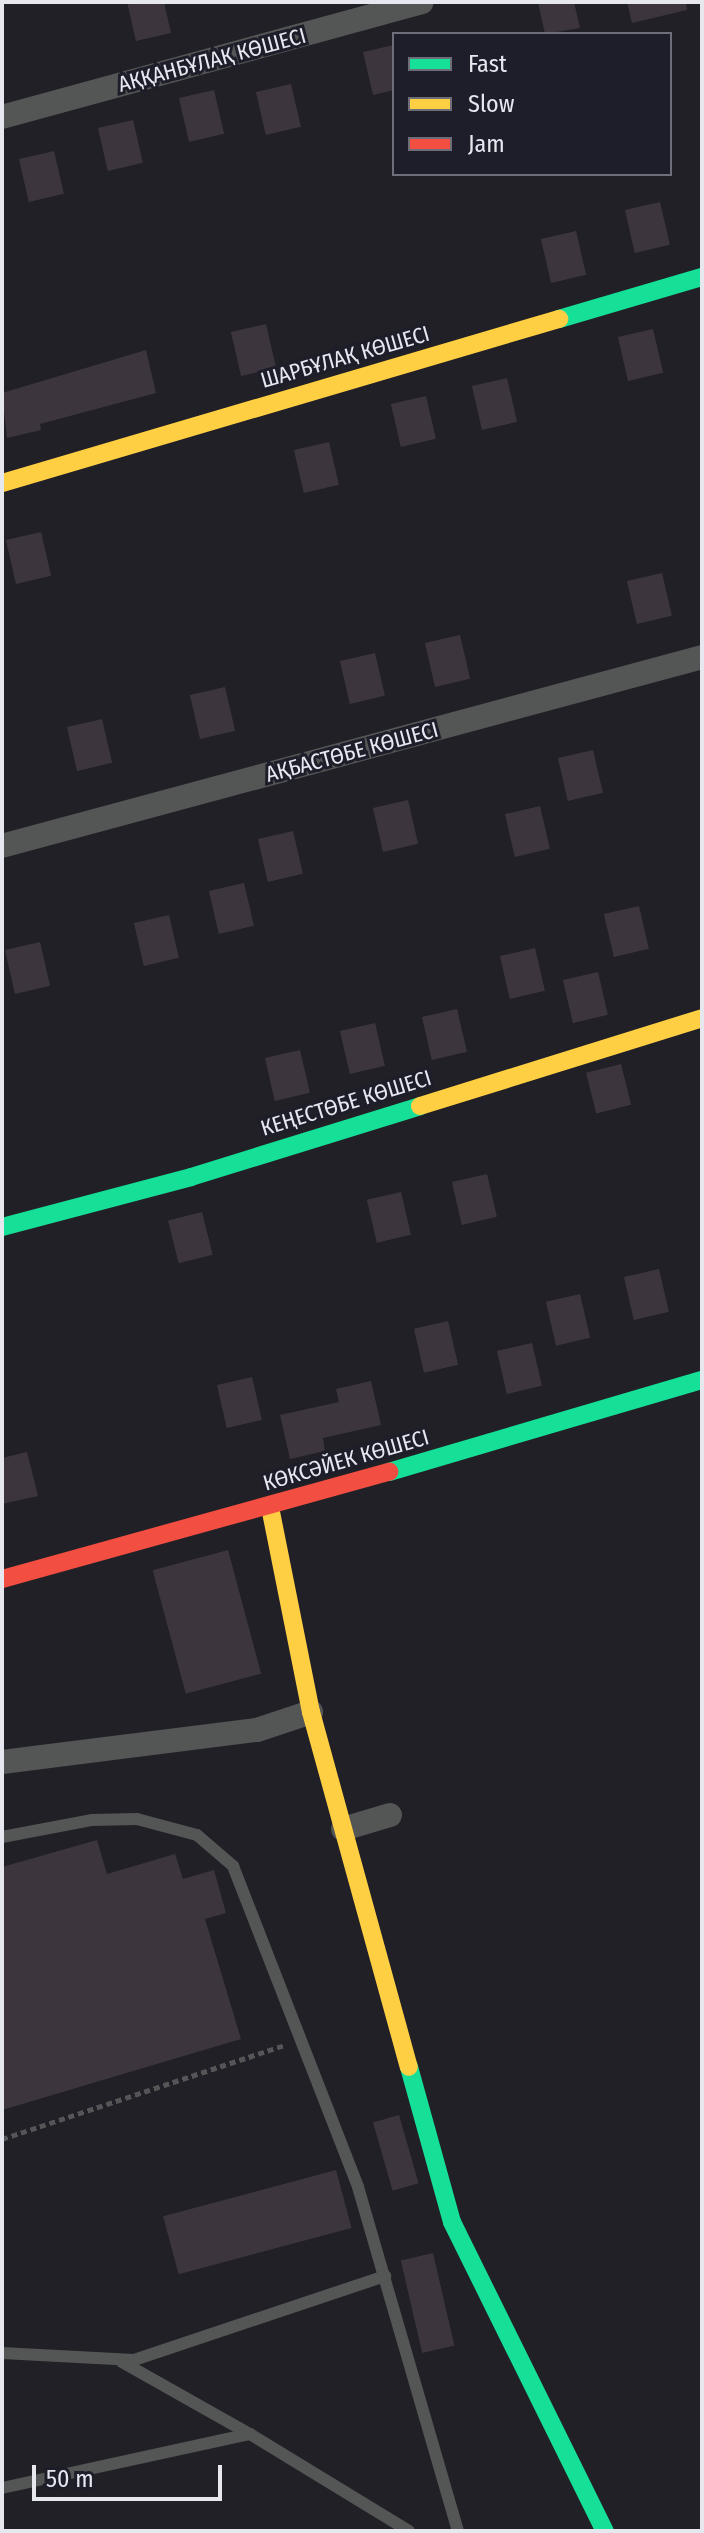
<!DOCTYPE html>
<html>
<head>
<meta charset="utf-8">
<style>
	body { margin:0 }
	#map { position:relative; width:704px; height:2533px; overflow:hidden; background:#202026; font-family:"Fira Sans Condensed",sans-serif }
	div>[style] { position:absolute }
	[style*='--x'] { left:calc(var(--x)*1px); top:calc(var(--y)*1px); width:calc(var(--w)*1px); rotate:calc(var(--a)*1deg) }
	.building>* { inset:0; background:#3d353d; transform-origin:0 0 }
	.path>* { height:5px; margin-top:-2.5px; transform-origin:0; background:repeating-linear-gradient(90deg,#545556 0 6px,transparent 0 10px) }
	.lane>* { height:12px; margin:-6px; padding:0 6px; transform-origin:6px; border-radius:6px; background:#545555 }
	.street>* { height:24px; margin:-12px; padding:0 12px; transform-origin:12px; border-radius:12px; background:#545555 }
	.fast>* { height:18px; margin:-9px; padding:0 9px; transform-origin:9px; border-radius:9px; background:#16e098 }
	.slow>* { height:18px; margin:-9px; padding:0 9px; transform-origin:9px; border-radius:9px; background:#ffcf43 }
	.jam>* { height:18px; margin:-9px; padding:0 9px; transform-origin:9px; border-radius:9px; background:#f24e42 }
	span { translate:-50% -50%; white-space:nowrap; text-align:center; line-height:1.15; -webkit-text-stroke:6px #1d1e29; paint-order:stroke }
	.street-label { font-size:22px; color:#e6e7ef }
	.frame { position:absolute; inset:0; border:4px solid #e6e7ef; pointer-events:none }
	.legend { position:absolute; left:392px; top:32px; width:280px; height:144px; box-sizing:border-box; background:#1d1e29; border:2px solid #6d6e78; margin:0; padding:10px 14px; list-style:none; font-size:24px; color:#e6e7ef }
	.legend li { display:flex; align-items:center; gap:16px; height:40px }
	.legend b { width:40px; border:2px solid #6d6e78 }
	.scale { position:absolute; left:32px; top:2465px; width:190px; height:36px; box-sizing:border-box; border:4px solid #e6e7ef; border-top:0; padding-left:10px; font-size:24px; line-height:28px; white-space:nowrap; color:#e6e7ef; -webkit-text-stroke:6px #1d1e29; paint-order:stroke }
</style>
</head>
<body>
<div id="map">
	<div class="building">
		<i style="clip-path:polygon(127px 2px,164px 2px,171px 33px,136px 41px)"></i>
		<i style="clip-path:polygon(538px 2px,574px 2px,580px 28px,545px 34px)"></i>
		<i style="clip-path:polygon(627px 2px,686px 2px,687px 10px,632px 23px)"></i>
		<i style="clip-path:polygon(394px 45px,394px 90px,373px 95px,363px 52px)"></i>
		<i style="left:291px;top:84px;width:44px;height:36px;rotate:77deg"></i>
		<i style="left:214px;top:90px;width:45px;height:36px;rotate:77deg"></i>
		<i style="left:133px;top:120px;width:44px;height:36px;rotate:77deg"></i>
		<i style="left:54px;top:151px;width:44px;height:36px;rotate:77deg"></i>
		<i style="left:660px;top:202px;width:44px;height:36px;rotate:77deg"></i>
		<i style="left:576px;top:231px;width:45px;height:36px;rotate:77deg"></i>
		<i style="left:266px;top:324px;width:45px;height:36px;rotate:77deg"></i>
		<i style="left:653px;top:329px;width:45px;height:36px;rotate:77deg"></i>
		<i style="clip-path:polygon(146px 350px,156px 393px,40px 424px,41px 430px,7px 438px,2px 393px)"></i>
		<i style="left:507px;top:378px;width:45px;height:36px;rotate:77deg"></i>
		<i style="left:426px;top:396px;width:44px;height:36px;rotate:77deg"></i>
		<i style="left:329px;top:442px;width:44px;height:36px;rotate:77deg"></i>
		<i style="left:41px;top:532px;width:45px;height:36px;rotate:77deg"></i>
		<i style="left:662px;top:573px;width:44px;height:36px;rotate:77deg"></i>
		<i style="left:460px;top:635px;width:45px;height:36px;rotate:77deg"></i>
		<i style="left:375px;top:653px;width:44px;height:36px;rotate:77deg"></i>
		<i style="left:225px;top:687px;width:45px;height:36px;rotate:77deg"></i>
		<i style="left:102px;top:719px;width:45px;height:36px;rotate:77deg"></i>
		<i style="left:593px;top:750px;width:44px;height:36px;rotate:77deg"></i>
		<i style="left:408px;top:800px;width:45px;height:36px;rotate:77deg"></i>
		<i style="left:540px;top:806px;width:44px;height:36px;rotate:77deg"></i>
		<i style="left:293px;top:831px;width:44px;height:36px;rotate:77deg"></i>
		<i style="left:244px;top:883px;width:44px;height:36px;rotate:77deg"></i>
		<i style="left:639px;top:906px;width:44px;height:36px;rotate:77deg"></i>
		<i style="left:169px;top:915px;width:44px;height:36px;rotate:77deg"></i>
		<i style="left:40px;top:942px;width:45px;height:36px;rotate:77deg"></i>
		<i style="left:535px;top:948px;width:44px;height:36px;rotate:77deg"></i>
		<i style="left:598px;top:972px;width:44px;height:36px;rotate:77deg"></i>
		<i style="left:457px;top:1009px;width:44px;height:36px;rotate:77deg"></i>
		<i style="left:375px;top:1023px;width:44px;height:36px;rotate:77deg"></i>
		<i style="left:300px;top:1050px;width:44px;height:36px;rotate:77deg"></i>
		<i style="left:621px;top:1064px;width:42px;height:36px;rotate:76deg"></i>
		<i style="left:487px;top:1174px;width:44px;height:36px;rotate:77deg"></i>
		<i style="left:401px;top:1192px;width:44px;height:35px;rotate:77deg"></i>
		<i style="left:202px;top:1212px;width:44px;height:35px;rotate:76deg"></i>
		<i style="left:659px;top:1269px;width:44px;height:36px;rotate:77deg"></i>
		<i style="left:580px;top:1294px;width:45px;height:35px;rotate:77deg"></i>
		<i style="left:448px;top:1321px;width:45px;height:35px;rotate:77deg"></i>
		<i style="left:532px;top:1343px;width:44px;height:36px;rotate:77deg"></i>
		<i style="left:252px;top:1377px;width:44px;height:36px;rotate:77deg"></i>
		<i style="clip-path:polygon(371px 1381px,381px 1425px,323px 1438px,325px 1451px,290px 1459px,280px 1415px,339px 1402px,336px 1389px)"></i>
		<i style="clip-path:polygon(27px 1452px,38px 1496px,2px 1504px,2px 1458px)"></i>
		<i style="left:228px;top:1550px;width:128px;height:78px;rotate:75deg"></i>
		<i style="clip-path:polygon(97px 1840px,107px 1874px,175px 1854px,183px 1879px,214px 1870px,226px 1913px,205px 1919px,241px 2039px,2px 2110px,2px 1867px)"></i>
		<i style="left:399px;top:2115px;width:71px;height:27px;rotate:74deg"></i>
		<i style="left:336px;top:2170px;width:60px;height:179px;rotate:75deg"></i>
		<i style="left:433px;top:2253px;width:95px;height:33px;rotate:77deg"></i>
	</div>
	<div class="path">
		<i style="--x:2;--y:2139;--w:297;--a:-18.4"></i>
	</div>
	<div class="lane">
		<i style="--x:2;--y:1837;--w:92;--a:-10.7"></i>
		<i style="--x:92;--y:1820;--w:45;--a:-1.3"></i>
		<i style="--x:137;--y:1819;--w:62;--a:14.9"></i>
		<i style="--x:197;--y:1835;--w:48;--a:40.7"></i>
		<i style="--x:233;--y:1866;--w:344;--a:68.7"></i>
		<i style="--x:358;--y:2187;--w:358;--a:73.8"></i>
		<i style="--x:2;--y:2353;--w:132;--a:3"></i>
		<i style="--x:134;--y:2360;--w:265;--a:-18.5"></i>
		<i style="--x:122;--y:2362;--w:147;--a:29.4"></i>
		<i style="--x:2;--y:2488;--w:254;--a:-12.3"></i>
		<i style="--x:250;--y:2434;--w:186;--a:31.4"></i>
	</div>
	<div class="street">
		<i style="--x:2;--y:117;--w:435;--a:-15.3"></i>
		<i style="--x:2;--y:846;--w:725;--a:-15.11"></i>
		<i style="--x:2;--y:1762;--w:257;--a:-7.2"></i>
		<i style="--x:257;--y:1730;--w:57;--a:-18.4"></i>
		<i style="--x:343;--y:1829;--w:49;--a:-16.6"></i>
	</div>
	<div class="fast">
		<i style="--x:559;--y:319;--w:149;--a:-16.4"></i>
		<i style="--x:2;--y:1227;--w:196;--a:-14.8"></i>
		<i style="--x:191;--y:1177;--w:240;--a:-17.2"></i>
		<i style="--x:389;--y:1472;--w:326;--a:-16.4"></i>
		<i style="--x:409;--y:2067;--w:161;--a:74.5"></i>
		<i style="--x:452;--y:2222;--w:345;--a:63.7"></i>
	</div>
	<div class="slow">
		<i style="--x:2;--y:483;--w:581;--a:-16.41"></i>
		<i style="--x:420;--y:1106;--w:295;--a:-17.3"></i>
		<i style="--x:270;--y:1507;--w:209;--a:78.7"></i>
		<i style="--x:311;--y:1712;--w:368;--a:74.6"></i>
	</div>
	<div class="jam">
		<i style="--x:2;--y:1579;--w:402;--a:-15.5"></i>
	</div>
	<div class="street-label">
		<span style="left:212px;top:60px;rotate:-15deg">АҚҚАНБҰЛАҚ КӨШЕСІ</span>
		<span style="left:345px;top:357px;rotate:-16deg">ШАРБҰЛАҚ КӨШЕСІ</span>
		<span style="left:352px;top:752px;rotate:-15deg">АҚБАСТӨБЕ КӨШЕСІ</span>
		<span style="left:346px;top:1103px;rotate:-17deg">КЕҢЕСТӨБЕ КӨШЕСІ</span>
		<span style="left:346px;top:1460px;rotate:-16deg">КӨКСӘЙЕК КӨШЕСІ</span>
	</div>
	<div class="frame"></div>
	<ul class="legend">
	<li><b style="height:10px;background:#16e098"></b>Fast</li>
	<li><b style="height:10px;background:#ffcf43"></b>Slow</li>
	<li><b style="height:10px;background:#f24e42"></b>Jam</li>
	</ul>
	<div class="scale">50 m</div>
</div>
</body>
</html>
